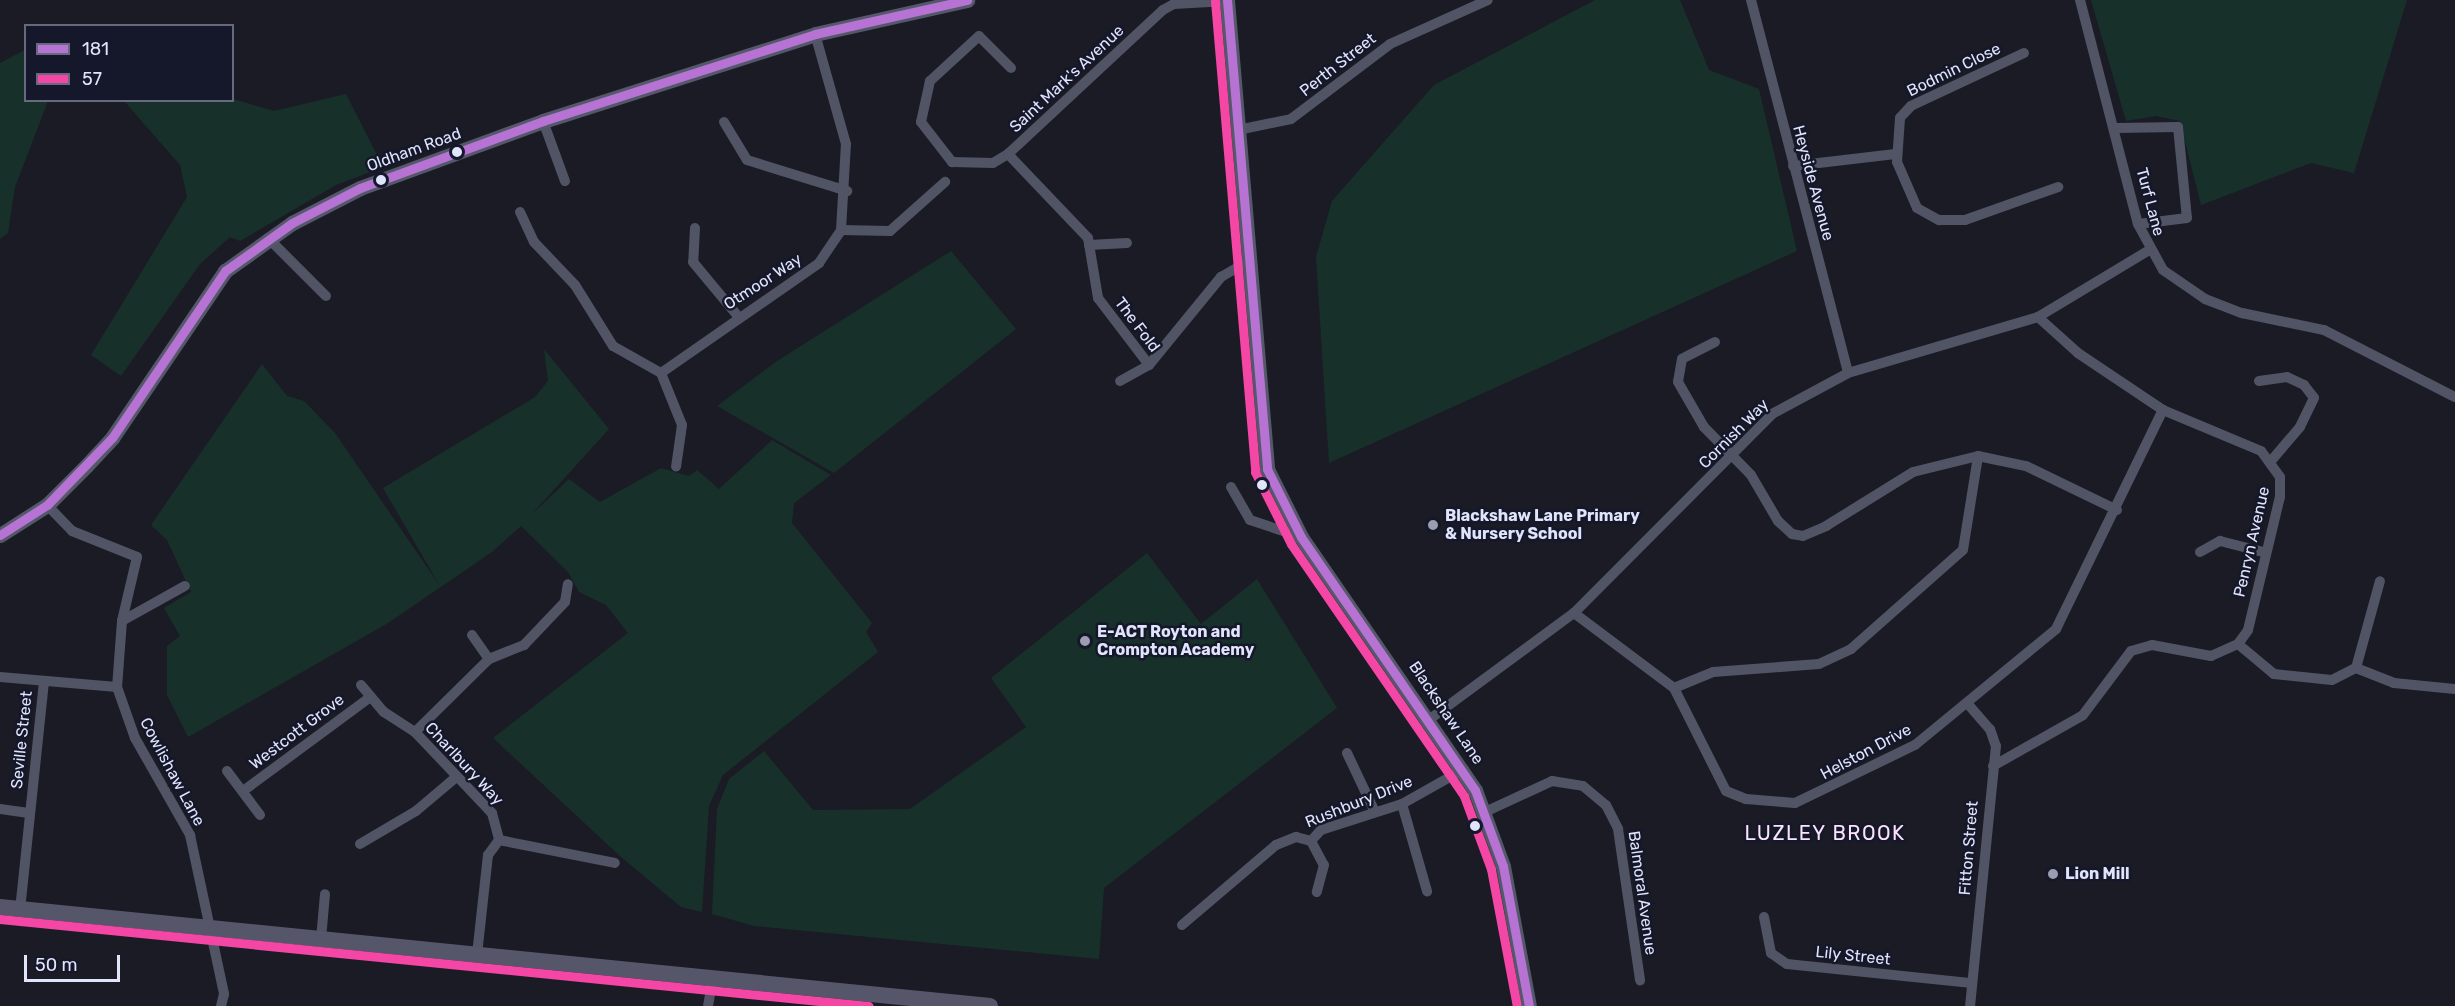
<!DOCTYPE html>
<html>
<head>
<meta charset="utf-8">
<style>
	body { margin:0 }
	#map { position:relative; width:2455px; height:1006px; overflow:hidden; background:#1a1b25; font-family:Rubik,sans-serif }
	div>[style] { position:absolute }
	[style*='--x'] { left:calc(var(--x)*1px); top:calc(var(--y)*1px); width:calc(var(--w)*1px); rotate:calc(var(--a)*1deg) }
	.green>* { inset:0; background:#18302a }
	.street>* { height:10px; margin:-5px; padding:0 5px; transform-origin:5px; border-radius:5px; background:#505464 }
	.secondary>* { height:15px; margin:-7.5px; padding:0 7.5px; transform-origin:7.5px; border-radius:7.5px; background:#54586a }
	.primary>* { height:16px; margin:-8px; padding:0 8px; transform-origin:8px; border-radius:8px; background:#56566a }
	.bus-1>* { height:9px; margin:-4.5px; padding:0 4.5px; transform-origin:4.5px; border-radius:4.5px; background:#b673d3 }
	.bus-2>* { height:9px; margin:-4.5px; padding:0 4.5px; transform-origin:4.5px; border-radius:4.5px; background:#f346a5 }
	.dots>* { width:16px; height:16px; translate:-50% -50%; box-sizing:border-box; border:3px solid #15172a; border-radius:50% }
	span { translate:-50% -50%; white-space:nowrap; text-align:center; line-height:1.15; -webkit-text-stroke:5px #15172a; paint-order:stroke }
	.street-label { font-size:16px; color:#e1e5fb }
	.poi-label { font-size:16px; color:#e1e5fb; font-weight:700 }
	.left { translate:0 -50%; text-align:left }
	.quarter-label { font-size:20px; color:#fce3f9; letter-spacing:1.5px }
	.legend { position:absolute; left:24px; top:24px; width:210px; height:78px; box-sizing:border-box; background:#15172a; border:2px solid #67697e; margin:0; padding:8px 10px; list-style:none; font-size:18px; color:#e1e5fb }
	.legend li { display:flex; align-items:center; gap:12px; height:30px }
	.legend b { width:30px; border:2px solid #67697e }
	.scale { position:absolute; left:24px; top:955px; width:96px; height:27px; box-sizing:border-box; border:3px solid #e1e5fb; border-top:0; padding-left:8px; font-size:18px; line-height:21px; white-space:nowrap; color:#e1e5fb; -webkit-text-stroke:4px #15172a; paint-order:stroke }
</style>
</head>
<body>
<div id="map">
	<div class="green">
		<i style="clip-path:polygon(1595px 0,1680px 0,1709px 70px,1759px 89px,1797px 251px,1329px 463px,1316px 257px,1332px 201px,1434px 85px)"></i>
		<i style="clip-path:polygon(2091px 0,2407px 0,2354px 173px,2311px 163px,2201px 205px,2180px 121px,2156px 116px,2126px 121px)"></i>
		<i style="clip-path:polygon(25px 50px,26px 100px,48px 101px,15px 187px,8px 233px,0 239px,0 63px)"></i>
		<i style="clip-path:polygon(346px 94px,383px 167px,336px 185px,240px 241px,230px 237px,200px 264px,121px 376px,91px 355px,187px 197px,180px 165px,124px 101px,233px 99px,274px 111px)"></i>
		<i style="clip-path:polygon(951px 251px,1016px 329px,834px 473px,717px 406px,777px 361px)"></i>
		<i style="clip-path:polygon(544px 349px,609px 429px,531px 515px,569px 479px,600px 502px,661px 468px,689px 476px,697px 470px,719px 489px,772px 440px,831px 475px,794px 503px,792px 523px,872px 623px,866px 632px,878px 652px,723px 775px,709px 806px,702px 912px,681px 907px,621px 857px,493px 738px,628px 633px,606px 605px,579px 592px,568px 572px,521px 526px,492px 552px,388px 623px,188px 737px,167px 695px,167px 646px,180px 636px,164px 608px,191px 592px,167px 540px,151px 525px,262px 364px,287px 396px,304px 401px,335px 433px,440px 586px,383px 488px,535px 397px,548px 381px)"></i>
		<i style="clip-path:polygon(1147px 553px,1201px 624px,1257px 579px,1337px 708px,1104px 888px,1099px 959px,754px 926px,712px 914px,717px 809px,729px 779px,764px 751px,813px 810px,910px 809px,1026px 727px,991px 678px)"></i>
	</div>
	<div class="street">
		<i style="--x:1751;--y:0;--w:385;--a:75.4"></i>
		<i style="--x:2080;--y:0;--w:231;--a:75.5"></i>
		<i style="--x:2138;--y:224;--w:52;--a:61.5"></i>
		<i style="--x:2163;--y:270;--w:51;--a:34.6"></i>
		<i style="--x:2205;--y:299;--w:40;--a:21"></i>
		<i style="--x:2242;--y:313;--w:84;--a:11.7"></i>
		<i style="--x:2324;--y:330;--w:147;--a:27.1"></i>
		<i style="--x:2024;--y:53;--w:125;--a:154.9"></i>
		<i style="--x:1911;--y:106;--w:16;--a:133"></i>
		<i style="--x:1900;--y:118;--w:44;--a:93.9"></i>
		<i style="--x:1897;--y:162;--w:50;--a:66.5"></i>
		<i style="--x:1917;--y:208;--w:25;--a:29"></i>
		<i style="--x:1939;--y:220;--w:26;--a:0"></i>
		<i style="--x:1965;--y:220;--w:99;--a:-19.5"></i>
		<i style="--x:1011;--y:68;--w:45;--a:-135"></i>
		<i style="--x:979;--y:36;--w:67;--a:137.4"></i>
		<i style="--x:930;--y:81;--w:42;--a:102.4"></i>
		<i style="--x:921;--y:122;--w:51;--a:52.2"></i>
		<i style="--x:952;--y:162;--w:41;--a:1.4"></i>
		<i style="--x:993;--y:163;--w:17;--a:-31"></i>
		<i style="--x:1008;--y:154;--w:212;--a:-42.9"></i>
		<i style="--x:1163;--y:10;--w:13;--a:-29"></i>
		<i style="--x:1174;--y:4;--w:53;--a:-3.2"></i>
		<i style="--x:543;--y:121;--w:64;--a:69.9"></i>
		<i style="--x:724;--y:122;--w:44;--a:58.8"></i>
		<i style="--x:747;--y:160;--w:105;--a:17.2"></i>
		<i style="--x:2117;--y:128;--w:61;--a:-0.9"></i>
		<i style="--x:2178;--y:127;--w:91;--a:84.4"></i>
		<i style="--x:2187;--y:218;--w:49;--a:173"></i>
		<i style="--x:1238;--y:130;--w:54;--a:-11.7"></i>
		<i style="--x:1291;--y:119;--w:124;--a:-37.1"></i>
		<i style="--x:1390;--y:44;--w:107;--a:-24.2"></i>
		<i style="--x:1008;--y:154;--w:116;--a:46.4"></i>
		<i style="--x:1088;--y:238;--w:61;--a:80.5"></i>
		<i style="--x:1098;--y:298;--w:84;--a:52.7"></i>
		<i style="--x:1149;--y:365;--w:33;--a:151"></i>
		<i style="--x:1793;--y:166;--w:103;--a:-6.7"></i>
		<i style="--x:520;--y:212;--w:33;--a:65"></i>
		<i style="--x:534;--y:242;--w:59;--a:46.4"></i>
		<i style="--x:575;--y:285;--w:72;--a:58.1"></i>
		<i style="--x:613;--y:346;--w:55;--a:29.4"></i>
		<i style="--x:661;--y:373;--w:193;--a:-34.8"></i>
		<i style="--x:819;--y:263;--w:40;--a:-56"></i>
		<i style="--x:841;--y:230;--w:86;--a:-86.7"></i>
		<i style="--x:846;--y:144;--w:114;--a:-105.7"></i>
		<i style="--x:695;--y:228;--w:34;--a:93"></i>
		<i style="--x:693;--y:262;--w:69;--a:50.3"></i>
		<i style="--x:841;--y:230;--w:49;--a:1.2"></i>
		<i style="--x:890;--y:231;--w:74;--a:-41.7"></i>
		<i style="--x:268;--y:238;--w:82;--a:45"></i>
		<i style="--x:1089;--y:245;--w:38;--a:-3"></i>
		<i style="--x:1715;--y:342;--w:37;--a:153"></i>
		<i style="--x:1682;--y:359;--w:23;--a:100"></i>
		<i style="--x:1678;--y:382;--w:52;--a:60"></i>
		<i style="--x:1704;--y:427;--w:67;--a:45.6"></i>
		<i style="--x:1751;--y:475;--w:53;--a:59.6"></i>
		<i style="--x:1778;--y:521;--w:19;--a:43"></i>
		<i style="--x:1792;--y:534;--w:11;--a:10"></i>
		<i style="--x:1803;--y:536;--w:25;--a:-23"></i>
		<i style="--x:1826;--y:526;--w:102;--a:-31.8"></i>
		<i style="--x:1913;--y:472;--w:67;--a:-13.8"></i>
		<i style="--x:1978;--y:456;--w:49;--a:11.8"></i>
		<i style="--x:2026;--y:466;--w:101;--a:25.8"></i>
		<i style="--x:1149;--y:365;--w:114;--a:-50.7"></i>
		<i style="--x:1221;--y:277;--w:34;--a:-30"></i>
		<i style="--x:661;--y:373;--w:56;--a:68"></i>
		<i style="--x:682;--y:425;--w:42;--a:98.1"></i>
		<i style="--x:2259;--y:381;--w:28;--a:-8"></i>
		<i style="--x:2287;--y:377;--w:19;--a:25"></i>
		<i style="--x:2304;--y:385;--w:16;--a:52"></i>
		<i style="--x:2314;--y:398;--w:32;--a:116"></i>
		<i style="--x:2300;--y:427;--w:45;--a:130.5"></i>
		<i style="--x:1231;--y:487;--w:38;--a:60"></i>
		<i style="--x:1250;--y:520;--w:54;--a:18.4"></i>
		<i style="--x:47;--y:505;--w:36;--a:46"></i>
		<i style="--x:72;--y:531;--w:70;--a:21.8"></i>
		<i style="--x:137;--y:557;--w:66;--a:103.2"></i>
		<i style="--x:122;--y:621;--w:66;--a:94.3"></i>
		<i style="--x:117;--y:687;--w:54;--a:70.6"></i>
		<i style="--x:135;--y:738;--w:112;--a:60.4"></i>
		<i style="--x:190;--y:835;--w:163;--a:77.9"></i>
		<i style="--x:224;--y:994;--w:12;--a:104"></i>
		<i style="--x:2200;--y:552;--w:23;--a:-29"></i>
		<i style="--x:2220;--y:541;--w:44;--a:14.3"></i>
		<i style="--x:1574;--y:613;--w:125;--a:36.9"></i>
		<i style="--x:1674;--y:688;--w:115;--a:63.2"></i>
		<i style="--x:1726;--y:791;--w:22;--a:22"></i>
		<i style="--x:1746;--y:799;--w:49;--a:4.7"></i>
		<i style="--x:1795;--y:803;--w:133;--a:-25.8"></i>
		<i style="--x:1915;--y:745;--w:183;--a:-39.4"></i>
		<i style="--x:2056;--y:629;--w:244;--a:-64"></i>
		<i style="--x:122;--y:621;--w:72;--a:-29.1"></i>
		<i style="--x:472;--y:635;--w:29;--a:55"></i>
		<i style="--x:2238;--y:644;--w:47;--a:39.8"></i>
		<i style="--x:2274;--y:674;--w:58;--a:5.9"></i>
		<i style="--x:2332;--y:680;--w:27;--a:-27"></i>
		<i style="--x:2356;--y:668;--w:41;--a:21.5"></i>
		<i style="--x:2394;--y:683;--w:61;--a:5.6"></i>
		<i style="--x:2356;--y:668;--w:90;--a:-74.6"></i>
		<i style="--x:0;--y:677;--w:117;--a:4.9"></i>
		<i style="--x:361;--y:685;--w:35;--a:50"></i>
		<i style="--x:384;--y:712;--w:37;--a:33"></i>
		<i style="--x:415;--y:732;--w:112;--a:46.5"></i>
		<i style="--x:492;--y:813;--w:28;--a:75"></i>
		<i style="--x:499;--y:840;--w:19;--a:126"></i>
		<i style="--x:488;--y:855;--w:101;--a:96.3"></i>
		<i style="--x:1674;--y:688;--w:42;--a:-22.3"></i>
		<i style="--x:1713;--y:672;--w:106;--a:-4.3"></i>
		<i style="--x:1819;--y:664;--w:35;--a:-25"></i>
		<i style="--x:1851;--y:649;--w:149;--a:-41.5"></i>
		<i style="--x:1963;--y:550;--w:95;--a:-80.9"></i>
		<i style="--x:1967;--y:703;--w:35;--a:49"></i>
		<i style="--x:1990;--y:729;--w:18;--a:71"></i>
		<i style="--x:1996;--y:746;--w:261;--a:95.7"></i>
		<i style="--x:1430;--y:719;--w:179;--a:-36.4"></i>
		<i style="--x:1574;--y:613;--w:281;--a:-45.1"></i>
		<i style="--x:1772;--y:414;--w:86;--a:-28.3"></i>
		<i style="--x:1848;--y:373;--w:198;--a:-16.4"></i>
		<i style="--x:2038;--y:317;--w:128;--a:-31"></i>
		<i style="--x:415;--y:732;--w:104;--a:-44.6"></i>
		<i style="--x:489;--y:659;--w:38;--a:-22"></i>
		<i style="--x:524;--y:645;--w:59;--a:-46.4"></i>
		<i style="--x:565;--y:602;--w:18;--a:-81"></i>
		<i style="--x:1347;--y:753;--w:63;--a:64.7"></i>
		<i style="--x:1993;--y:766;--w:103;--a:-29.5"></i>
		<i style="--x:2083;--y:715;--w:80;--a:-53.1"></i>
		<i style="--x:2131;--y:651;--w:22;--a:-16"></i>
		<i style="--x:2152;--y:645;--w:60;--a:10.6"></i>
		<i style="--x:2211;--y:656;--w:30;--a:-24"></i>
		<i style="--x:2238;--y:644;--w:17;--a:-54"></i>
		<i style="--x:2248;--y:630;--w:137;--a:-76.5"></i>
		<i style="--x:2280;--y:497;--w:20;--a:-90"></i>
		<i style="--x:2280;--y:477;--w:32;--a:-126"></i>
		<i style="--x:2261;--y:451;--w:106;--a:-157.3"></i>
		<i style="--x:2163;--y:410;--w:102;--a:-146.2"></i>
		<i style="--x:2078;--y:353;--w:54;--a:-138"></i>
		<i style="--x:227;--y:771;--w:55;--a:53.1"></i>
		<i style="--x:243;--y:791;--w:157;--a:-36.4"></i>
		<i style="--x:1402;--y:804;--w:91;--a:74"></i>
		<i style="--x:0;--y:809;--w:29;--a:8"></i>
		<i style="--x:1485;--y:812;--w:74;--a:-24.8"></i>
		<i style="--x:1552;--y:781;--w:31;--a:9"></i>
		<i style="--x:1583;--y:786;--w:30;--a:40"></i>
		<i style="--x:1606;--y:805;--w:27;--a:63"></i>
		<i style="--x:1618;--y:829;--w:153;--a:81.7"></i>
		<i style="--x:499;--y:840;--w:118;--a:11.2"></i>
		<i style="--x:1311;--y:841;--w:15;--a:-48"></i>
		<i style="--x:1321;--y:830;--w:85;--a:-17.8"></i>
		<i style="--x:1402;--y:804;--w:71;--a:-29.4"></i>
		<i style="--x:1311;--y:841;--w:27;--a:62"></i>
		<i style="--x:1324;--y:865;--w:28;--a:105"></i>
		<i style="--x:360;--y:844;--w:65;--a:-30.5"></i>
		<i style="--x:416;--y:811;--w:51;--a:-40.2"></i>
		<i style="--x:20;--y:910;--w:229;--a:-84"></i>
		<i style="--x:1764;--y:917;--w:37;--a:79"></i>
		<i style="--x:1771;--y:953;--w:19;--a:35"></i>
		<i style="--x:1787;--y:964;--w:186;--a:5.9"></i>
		<i style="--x:1182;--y:925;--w:123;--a:-40.4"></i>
		<i style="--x:1276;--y:845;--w:22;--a:-22"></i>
		<i style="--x:1296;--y:837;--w:16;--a:15"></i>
		<i style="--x:321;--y:939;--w:45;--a:-84.9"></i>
		<i style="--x:708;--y:1006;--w:28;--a:-80"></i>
	</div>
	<div class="secondary">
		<i style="--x:1227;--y:0;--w:471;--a:85.1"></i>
		<i style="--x:1267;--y:469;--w:76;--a:63.4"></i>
		<i style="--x:1301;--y:537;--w:307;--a:55.5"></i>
		<i style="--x:1475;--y:790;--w:81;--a:69.8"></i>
		<i style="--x:1503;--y:866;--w:142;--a:79.5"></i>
		<i style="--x:0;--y:535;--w:56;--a:-32.6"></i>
		<i style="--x:47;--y:505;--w:57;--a:-45"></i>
		<i style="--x:87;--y:465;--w:37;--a:-47"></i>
		<i style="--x:112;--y:438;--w:202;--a:-55.9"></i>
		<i style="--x:225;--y:271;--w:82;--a:-35.6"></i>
		<i style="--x:292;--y:223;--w:76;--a:-27.2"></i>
		<i style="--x:360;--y:188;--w:195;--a:-20.1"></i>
		<i style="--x:543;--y:121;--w:286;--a:-17.7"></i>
		<i style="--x:815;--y:34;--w:156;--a:-12.6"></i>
	</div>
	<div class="primary">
		<i style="--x:0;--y:907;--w:995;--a:5.71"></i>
	</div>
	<div class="bus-1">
		<i style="--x:1227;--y:0;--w:471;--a:85.1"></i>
		<i style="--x:1267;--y:469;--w:76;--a:63.4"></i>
		<i style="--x:1301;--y:537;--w:307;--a:55.5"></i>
		<i style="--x:1475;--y:790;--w:81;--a:69.8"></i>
		<i style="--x:1503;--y:866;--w:142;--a:79.5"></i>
		<i style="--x:0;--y:535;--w:56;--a:-32.6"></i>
		<i style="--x:47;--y:505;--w:93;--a:-45.9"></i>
		<i style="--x:112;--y:438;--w:202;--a:-55.9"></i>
		<i style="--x:225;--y:271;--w:82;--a:-35.6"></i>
		<i style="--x:292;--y:223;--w:76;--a:-27.2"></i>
		<i style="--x:360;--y:188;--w:195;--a:-20.1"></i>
		<i style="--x:543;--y:121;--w:286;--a:-17.7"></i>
		<i style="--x:815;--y:34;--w:156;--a:-12.6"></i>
	</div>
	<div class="bus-2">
		<i style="--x:1215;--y:1;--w:473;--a:85.1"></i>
		<i style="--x:1255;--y:472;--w:80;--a:63.4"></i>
		<i style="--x:1291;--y:544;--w:306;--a:55.5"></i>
		<i style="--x:1464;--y:796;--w:78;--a:69.7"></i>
		<i style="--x:1491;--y:869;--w:139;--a:79.3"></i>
		<i style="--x:0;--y:919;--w:873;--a:5.72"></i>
	</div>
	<div class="dots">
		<i style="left:457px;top:152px;background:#e1e5fb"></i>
		<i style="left:381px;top:180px;background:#e1e5fb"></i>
		<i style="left:1262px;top:485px;background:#e1e5fb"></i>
		<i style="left:1433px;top:525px;background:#9b9eb0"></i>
		<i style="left:1085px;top:641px;background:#9b9eb0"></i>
		<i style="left:1475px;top:826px;background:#e1e5fb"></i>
		<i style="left:2053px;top:874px;background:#9b9eb0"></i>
	</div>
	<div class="street-label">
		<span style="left:1338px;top:65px;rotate:-38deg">Perth Street</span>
		<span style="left:1954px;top:70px;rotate:-26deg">Bodmin Close</span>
		<span style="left:1067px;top:79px;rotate:-43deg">Saint Mark's Avenue</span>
		<span style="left:414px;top:150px;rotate:-20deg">Oldham Road</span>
		<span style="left:1813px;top:183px;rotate:75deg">Heyside Avenue</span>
		<span style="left:2150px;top:202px;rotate:75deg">Turf Lane</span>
		<span style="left:763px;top:282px;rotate:-33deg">Otmoor Way</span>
		<span style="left:1137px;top:325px;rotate:53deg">The Fold</span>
		<span style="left:1734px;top:434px;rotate:-45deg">Cornish Way</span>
		<span style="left:2252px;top:542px;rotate:-77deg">Penryn Avenue</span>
		<span style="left:1446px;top:713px;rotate:56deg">Blackshaw Lane</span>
		<span style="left:297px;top:732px;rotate:-37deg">Westcott Grove</span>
		<span style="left:22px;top:740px;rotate:-84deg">Seville Street</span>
		<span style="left:1866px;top:752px;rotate:-28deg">Helston Drive</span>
		<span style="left:464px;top:764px;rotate:47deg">Charlbury Way</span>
		<span style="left:172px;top:772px;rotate:62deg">Cowlishaw Lane</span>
		<span style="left:1359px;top:802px;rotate:-22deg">Rushbury Drive</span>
		<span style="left:1969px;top:848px;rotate:-85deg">Fitton Street</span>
		<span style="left:1642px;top:893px;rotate:82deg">Balmoral Avenue</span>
		<span style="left:1853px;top:956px;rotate:6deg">Lily Street</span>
	</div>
	<div class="poi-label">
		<span class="left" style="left:1445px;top:525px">Blackshaw Lane Primary<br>&amp; Nursery School</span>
		<span class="left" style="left:1097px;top:641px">E-ACT Royton and<br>Crompton Academy</span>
		<span class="left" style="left:2065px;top:874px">Lion Mill</span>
	</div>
	<div class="quarter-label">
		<span style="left:1825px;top:833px">LUZLEY BROOK</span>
	</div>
	<ul class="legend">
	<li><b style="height:8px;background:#b673d3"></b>181</li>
	<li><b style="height:8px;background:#f346a5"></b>57</li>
	</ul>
	<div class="scale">50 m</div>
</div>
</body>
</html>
